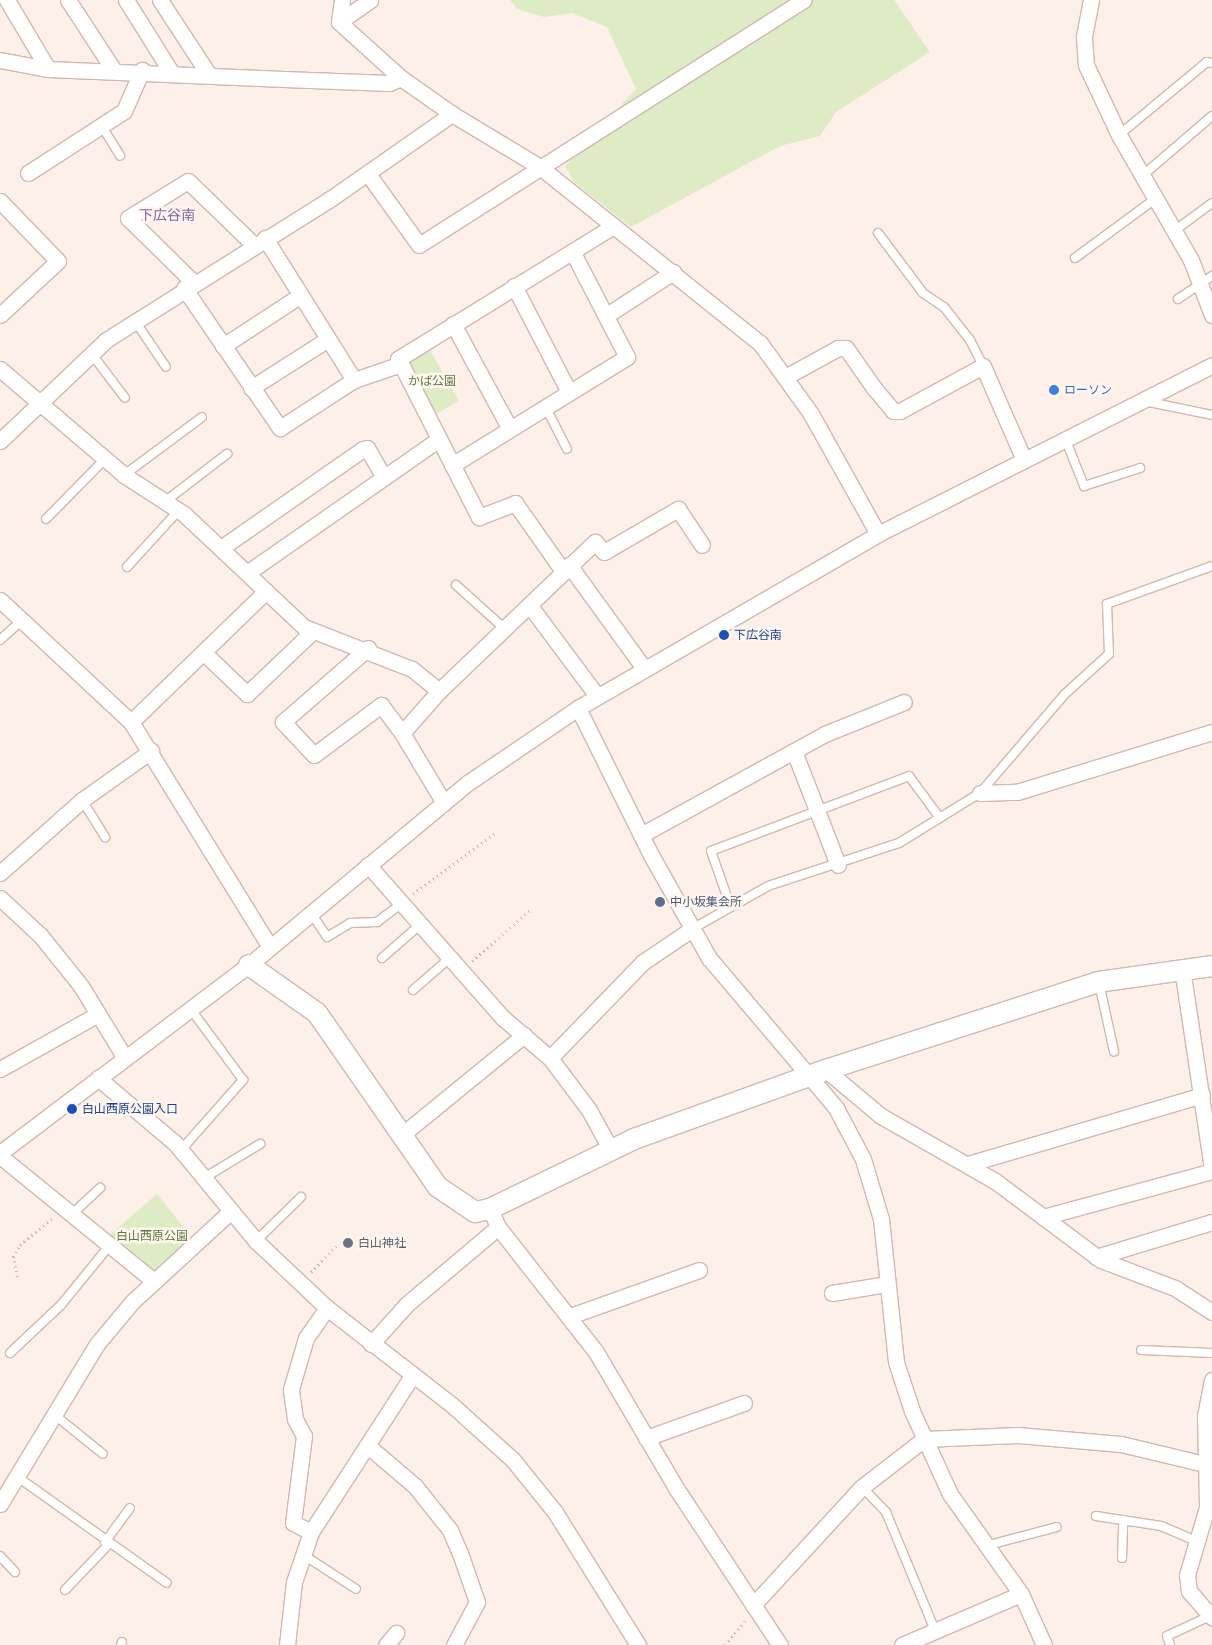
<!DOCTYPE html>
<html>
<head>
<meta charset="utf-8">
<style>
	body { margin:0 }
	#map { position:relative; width:1212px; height:1645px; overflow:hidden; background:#fdf0e8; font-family:Inter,"Noto Sans JP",sans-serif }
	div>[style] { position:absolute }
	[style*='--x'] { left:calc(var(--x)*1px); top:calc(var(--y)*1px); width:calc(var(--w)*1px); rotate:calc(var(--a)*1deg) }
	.green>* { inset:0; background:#deecc5; transform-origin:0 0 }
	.path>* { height:2.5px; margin-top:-1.25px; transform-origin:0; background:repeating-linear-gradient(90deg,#d9aaa1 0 1px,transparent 0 5px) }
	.roads { filter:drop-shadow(1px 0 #d3b7b0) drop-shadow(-1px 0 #d3b7b0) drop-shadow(0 1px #d3b7b0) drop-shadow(0 -1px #d3b7b0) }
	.lane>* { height:8px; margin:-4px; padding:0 4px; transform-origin:4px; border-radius:4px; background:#fff }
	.street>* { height:15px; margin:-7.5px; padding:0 7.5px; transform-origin:7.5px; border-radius:7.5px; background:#fff }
	.secondary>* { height:20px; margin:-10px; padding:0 10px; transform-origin:10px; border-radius:10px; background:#fff }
	.dots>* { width:14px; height:14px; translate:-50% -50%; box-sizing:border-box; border:2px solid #fff5f0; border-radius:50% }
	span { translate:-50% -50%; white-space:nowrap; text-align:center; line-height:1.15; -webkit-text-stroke:5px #fff5f0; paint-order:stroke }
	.park-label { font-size:12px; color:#5e7a3f }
	.shop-label { font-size:12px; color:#366cbe }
	.left { translate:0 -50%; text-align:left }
	.transit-label { font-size:12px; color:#164399 }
	.service-label { font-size:12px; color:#4e5e75 }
	.worship-label { font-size:12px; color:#5b616d }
	.neighbourhood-label { font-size:14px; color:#7e679c }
</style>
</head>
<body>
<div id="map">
	<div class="green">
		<i style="clip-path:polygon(510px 0,894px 0,930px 52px,836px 112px,820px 136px,780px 146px,631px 227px,574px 182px,565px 166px,636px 89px,607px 27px,572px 13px,544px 17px,517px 9px)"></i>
		<i style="left:428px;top:347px;width:62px;height:26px;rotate:60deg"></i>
		<i style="clip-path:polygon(157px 1194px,192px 1238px,151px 1275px,107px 1237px)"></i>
	</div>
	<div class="path">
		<i style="--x:413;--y:894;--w:101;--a:-36.5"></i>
		<i style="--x:472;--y:961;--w:76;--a:-41.3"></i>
		<i style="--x:311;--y:1272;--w:36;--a:-46"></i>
		<i style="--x:17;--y:1277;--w:20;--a:-101"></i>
		<i style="--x:13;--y:1257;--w:14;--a:-60"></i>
		<i style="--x:20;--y:1245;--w:42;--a:-40.2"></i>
		<i style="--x:725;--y:1645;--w:31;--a:-50"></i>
	</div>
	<div class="roads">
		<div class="lane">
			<i style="--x:101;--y:125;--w:36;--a:58"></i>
			<i style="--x:1119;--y:135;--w:114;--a:-39.7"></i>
			<i style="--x:1207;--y:62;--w:5;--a:11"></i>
			<i style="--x:1142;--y:176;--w:92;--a:-40.6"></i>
			<i style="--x:1174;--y:231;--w:47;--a:-36.4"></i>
			<i style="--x:878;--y:233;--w:75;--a:53.1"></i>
			<i style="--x:923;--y:293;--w:25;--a:34"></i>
			<i style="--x:944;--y:307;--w:42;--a:51.8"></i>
			<i style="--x:970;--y:340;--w:29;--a:63"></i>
			<i style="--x:1075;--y:258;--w:99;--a:-36.4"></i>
			<i style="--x:1178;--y:299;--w:41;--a:-34.1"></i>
			<i style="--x:135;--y:321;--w:55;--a:56"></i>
			<i style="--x:91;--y:353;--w:56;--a:52.9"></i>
			<i style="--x:1144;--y:401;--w:69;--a:11.6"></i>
			<i style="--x:545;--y:406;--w:48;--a:62.9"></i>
			<i style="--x:1065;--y:438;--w:52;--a:68.4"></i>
			<i style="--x:1084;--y:486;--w:59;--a:-17.8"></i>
			<i style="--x:124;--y:475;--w:97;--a:-36.6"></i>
			<i style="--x:167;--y:500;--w:76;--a:-37.5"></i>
			<i style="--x:46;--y:519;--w:84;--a:-45.5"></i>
			<i style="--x:127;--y:567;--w:77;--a:-47.6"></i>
			<i style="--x:456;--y:585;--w:64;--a:41.9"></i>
			<i style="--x:0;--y:640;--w:28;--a:-42"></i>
			<i style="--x:82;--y:800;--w:44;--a:58.1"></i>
			<i style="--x:730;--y:905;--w:57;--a:-109.4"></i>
			<i style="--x:711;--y:851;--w:212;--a:-20.7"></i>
			<i style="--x:909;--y:776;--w:52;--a:53.6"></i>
			<i style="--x:311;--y:913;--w:29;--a:56"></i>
			<i style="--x:327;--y:937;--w:27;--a:-31"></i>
			<i style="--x:350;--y:923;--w:27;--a:-2"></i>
			<i style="--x:377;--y:922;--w:31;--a:-37"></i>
			<i style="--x:692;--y:929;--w:87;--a:-29.5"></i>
			<i style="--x:768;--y:886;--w:138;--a:-18.2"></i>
			<i style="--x:899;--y:843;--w:95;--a:-31.7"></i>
			<i style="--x:980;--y:793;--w:130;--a:-49.4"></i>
			<i style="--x:1065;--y:694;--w:59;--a:-42.3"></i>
			<i style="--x:1109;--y:654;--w:50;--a:-92.3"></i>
			<i style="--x:1107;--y:604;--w:112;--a:-19.9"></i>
			<i style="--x:382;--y:958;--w:52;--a:-41.1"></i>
			<i style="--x:1099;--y:983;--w:70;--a:77.6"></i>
			<i style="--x:413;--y:990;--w:50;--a:-41"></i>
			<i style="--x:181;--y:1150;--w:94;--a:-48.5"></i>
			<i style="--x:243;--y:1080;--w:89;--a:-126.4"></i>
			<i style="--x:204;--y:1178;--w:66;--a:-31.3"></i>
			<i style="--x:71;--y:1215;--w:40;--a:-43"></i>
			<i style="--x:256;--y:1241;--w:63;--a:-44.4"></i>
			<i style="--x:1141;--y:1350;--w:71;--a:2.4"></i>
			<i style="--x:10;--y:1353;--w:70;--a:-43.3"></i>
			<i style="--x:61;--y:1305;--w:77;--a:-50.8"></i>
			<i style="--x:56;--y:1416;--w:60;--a:39"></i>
			<i style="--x:19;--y:1478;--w:181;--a:35.4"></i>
			<i style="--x:862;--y:1487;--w:35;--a:46"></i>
			<i style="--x:886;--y:1512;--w:126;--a:67.5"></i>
			<i style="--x:1096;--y:1516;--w:66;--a:8.7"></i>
			<i style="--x:1161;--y:1526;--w:39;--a:23"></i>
			<i style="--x:105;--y:1542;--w:42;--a:-53.7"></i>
			<i style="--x:985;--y:1546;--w:74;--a:-14.8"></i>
			<i style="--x:302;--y:1554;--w:64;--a:32.9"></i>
			<i style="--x:0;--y:1556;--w:22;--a:47"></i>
			<i style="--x:1122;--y:1558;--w:38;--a:-88"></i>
			<i style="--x:65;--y:1590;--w:64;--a:-46.3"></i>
			<i style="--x:121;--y:1645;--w:3;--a:-72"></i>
			<i style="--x:1170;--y:1645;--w:9;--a:-108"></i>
			<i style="--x:1167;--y:1636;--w:47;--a:-24.9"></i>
		</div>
		<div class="street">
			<i style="--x:7;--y:0;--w:80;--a:59.3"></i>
			<i style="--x:68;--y:0;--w:82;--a:56.9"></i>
			<i style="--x:126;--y:0;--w:85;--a:58"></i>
			<i style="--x:160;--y:0;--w:90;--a:56.8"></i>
			<i style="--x:342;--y:0;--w:22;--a:98"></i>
			<i style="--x:339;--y:22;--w:84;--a:42.1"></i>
			<i style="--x:401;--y:78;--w:62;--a:35.2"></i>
			<i style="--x:452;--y:114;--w:103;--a:31.1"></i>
			<i style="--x:540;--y:167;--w:282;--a:38.7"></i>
			<i style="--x:760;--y:343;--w:87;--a:54.3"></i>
			<i style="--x:811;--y:414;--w:137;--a:60.8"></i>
			<i style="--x:1091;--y:0;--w:38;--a:101"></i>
			<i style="--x:1084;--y:37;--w:28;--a:86"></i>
			<i style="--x:1086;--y:65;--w:77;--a:64.8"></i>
			<i style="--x:1119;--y:135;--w:144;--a:60.1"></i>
			<i style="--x:1191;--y:260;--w:59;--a:69.1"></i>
			<i style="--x:339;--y:22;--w:38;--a:-35"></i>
			<i style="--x:0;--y:60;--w:49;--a:10.6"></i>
			<i style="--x:48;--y:69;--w:236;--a:2.4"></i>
			<i style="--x:284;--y:79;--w:105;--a:2.2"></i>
			<i style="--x:389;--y:83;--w:13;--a:-23"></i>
			<i style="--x:28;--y:173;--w:114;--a:-32.9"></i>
			<i style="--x:124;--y:111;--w:45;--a:-66.3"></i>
			<i style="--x:368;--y:174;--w:87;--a:54.3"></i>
			<i style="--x:419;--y:245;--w:456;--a:-32.5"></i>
			<i style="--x:0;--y:201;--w:83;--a:46"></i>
			<i style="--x:58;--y:261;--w:79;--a:137"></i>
			<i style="--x:265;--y:238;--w:168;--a:57.9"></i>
			<i style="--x:193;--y:282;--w:91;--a:-135.4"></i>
			<i style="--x:128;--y:218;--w:70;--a:-31.7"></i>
			<i style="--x:188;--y:181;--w:92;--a:44.1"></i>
			<i style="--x:514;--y:286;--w:119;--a:62.6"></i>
			<i style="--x:184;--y:288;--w:170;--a:55.6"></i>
			<i style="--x:280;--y:428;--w:88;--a:-33"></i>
			<i style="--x:354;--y:380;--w:50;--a:-18.8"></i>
			<i style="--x:401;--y:364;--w:6;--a:-121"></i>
			<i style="--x:398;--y:359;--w:253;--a:-31.7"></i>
			<i style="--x:607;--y:315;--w:79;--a:-33.1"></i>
			<i style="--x:453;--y:324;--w:119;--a:61.5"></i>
			<i style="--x:223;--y:346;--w:93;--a:-33.2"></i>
			<i style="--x:401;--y:364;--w:172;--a:63"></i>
			<i style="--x:479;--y:517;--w:39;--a:-21"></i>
			<i style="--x:515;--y:503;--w:83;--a:54.8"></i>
			<i style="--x:0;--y:369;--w:163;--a:40.5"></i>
			<i style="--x:124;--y:475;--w:72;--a:33"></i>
			<i style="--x:184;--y:514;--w:165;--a:43.3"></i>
			<i style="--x:304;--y:627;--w:116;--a:21.3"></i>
			<i style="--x:412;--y:669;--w:35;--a:39"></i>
			<i style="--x:787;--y:376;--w:58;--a:-28.8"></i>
			<i style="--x:838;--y:348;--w:8;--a:0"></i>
			<i style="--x:846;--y:348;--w:49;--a:55"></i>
			<i style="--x:874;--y:388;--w:30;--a:50"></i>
			<i style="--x:893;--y:411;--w:7;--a:0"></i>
			<i style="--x:900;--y:411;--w:94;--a:-28.5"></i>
			<i style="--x:983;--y:366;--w:103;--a:66.4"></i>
			<i style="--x:251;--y:388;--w:91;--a:-32.5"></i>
			<i style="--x:0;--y:441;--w:146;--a:-43.6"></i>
			<i style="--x:106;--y:340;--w:265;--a:-32.2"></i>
			<i style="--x:330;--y:199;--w:149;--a:-34.9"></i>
			<i style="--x:452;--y:465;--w:206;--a:-31.7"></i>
			<i style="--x:627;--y:357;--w:119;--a:-117.4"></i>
			<i style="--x:221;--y:548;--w:173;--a:-34.9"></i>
			<i style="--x:363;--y:449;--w:4;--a:-14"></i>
			<i style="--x:367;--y:448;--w:34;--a:60"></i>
			<i style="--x:569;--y:565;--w:126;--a:54"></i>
			<i style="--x:247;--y:573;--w:234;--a:-34.9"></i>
			<i style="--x:0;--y:600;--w:179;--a:43"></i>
			<i style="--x:131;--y:722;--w:264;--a:58.3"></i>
			<i style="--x:530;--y:606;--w:112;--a:53.3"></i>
			<i style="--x:368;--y:648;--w:113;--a:139"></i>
			<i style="--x:283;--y:722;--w:45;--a:46.8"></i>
			<i style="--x:314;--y:755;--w:84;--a:-36.7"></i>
			<i style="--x:381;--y:705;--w:35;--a:53"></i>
			<i style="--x:203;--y:652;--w:61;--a:43.7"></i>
			<i style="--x:247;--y:694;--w:91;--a:-43.7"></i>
			<i style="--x:578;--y:708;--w:164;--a:63.6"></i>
			<i style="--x:651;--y:855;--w:118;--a:60.6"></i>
			<i style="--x:709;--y:958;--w:197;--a:49.7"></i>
			<i style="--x:836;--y:1108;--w:58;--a:62.1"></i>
			<i style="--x:863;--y:1159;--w:63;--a:73.3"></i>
			<i style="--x:881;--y:1219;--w:144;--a:84"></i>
			<i style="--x:896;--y:1362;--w:52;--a:71.9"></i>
			<i style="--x:912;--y:1411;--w:91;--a:65.4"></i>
			<i style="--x:950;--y:1494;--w:123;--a:54.6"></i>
			<i style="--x:1021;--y:1594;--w:56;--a:65.7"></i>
			<i style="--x:131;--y:722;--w:188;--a:-44.1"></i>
			<i style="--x:794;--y:751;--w:122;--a:68.9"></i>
			<i style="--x:980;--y:793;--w:37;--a:-2"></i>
			<i style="--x:1017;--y:792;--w:204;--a:-17.1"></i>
			<i style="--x:444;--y:803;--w:82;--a:-121"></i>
			<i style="--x:402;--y:733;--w:56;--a:-48.6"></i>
			<i style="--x:439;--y:691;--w:216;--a:-43.7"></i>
			<i style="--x:595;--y:542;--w:13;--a:48"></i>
			<i style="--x:604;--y:552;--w:86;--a:-30.2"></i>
			<i style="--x:678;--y:509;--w:43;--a:56.3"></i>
			<i style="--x:641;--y:835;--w:210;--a:-28.8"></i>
			<i style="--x:825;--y:734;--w:85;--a:-22.1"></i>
			<i style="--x:368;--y:865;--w:204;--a:48.6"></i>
			<i style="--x:503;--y:1018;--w:62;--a:40.4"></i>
			<i style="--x:550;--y:1058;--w:65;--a:53.1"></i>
			<i style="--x:589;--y:1110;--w:46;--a:61.2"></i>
			<i style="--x:0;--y:873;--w:110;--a:-41.7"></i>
			<i style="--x:82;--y:800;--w:85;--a:-35.4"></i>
			<i style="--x:0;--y:898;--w:54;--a:42.8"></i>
			<i style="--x:40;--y:935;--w:65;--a:51.2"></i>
			<i style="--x:81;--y:986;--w:84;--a:58.6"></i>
			<i style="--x:1182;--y:968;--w:202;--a:81.5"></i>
			<i style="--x:550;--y:1058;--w:134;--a:-45.9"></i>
			<i style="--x:643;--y:962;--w:59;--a:-34"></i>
			<i style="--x:0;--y:1069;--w:112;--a:-29.3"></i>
			<i style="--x:826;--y:1070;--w:72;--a:39.9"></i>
			<i style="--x:881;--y:1116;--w:131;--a:29.7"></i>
			<i style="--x:995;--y:1181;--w:132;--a:36.7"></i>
			<i style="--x:1101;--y:1260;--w:79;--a:20.7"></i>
			<i style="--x:1175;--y:1288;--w:44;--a:33"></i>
			<i style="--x:98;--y:1078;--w:101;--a:40.2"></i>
			<i style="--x:175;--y:1143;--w:127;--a:50.4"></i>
			<i style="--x:256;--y:1241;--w:98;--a:43.3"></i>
			<i style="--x:327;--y:1308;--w:158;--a:37.8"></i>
			<i style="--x:452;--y:1405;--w:82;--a:42"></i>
			<i style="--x:513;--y:1460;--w:67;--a:51.1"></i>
			<i style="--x:555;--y:1512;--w:157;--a:58"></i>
			<i style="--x:404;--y:1133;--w:155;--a:-39.2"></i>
			<i style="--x:0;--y:1153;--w:312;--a:-37.1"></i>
			<i style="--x:249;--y:965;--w:286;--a:-39.8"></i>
			<i style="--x:469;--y:782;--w:132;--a:-34.2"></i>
			<i style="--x:578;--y:708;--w:347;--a:-30.1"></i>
			<i style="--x:878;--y:534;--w:374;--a:-26.8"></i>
			<i style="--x:0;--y:1156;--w:198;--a:39.1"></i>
			<i style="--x:968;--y:1164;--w:244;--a:-16.4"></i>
			<i style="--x:490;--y:1209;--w:20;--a:66"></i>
			<i style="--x:498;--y:1227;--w:159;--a:51.9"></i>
			<i style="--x:596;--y:1352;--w:161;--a:59.5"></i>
			<i style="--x:678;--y:1491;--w:185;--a:56.5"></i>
			<i style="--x:1043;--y:1217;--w:175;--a:-15.2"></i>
			<i style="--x:1096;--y:1257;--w:121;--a:-16.8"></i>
			<i style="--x:832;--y:1293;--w:56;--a:-9.3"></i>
			<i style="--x:570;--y:1316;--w:137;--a:-19.6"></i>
			<i style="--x:371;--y:1344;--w:54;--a:-48"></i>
			<i style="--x:407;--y:1304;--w:119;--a:-40.2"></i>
			<i style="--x:1212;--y:1380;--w:37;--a:101"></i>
			<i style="--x:1205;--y:1416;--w:91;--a:88.7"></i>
			<i style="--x:1207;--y:1507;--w:71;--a:106.4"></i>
			<i style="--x:1187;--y:1575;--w:16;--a:83"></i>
			<i style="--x:1189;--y:1591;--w:35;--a:49"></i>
			<i style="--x:646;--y:1438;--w:104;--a:-19.7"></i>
			<i style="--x:368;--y:1446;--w:62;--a:40.4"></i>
			<i style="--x:415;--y:1486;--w:56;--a:51.5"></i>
			<i style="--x:450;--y:1530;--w:25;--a:67"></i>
			<i style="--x:460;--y:1553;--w:52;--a:70.9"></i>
			<i style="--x:477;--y:1602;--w:49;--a:118.1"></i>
			<i style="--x:0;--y:1504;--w:187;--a:-58.8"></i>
			<i style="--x:97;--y:1344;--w:56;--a:-50.1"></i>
			<i style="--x:133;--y:1301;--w:133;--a:-42.6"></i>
			<i style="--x:311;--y:1532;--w:20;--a:-153"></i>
			<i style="--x:293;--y:1523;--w:88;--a:-82.8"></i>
			<i style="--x:304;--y:1436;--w:19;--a:-118"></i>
			<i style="--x:295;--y:1419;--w:30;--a:-98"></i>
			<i style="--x:291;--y:1389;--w:53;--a:-73.6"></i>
			<i style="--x:306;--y:1338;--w:37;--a:-55"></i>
			<i style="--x:753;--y:1605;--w:161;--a:-47.3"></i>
			<i style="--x:862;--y:1487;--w:78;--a:-37.7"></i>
			<i style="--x:924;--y:1439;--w:94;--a:-2.4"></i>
			<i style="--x:1018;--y:1435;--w:103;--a:5"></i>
			<i style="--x:1121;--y:1444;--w:86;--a:13.4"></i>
			<i style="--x:287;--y:1645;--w:63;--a:-83.7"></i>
			<i style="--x:294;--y:1582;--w:53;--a:-71.2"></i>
			<i style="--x:311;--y:1532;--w:186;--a:-57.1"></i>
			<i style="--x:386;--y:1645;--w:16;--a:-50"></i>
			<i style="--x:902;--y:1645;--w:129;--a:-23.2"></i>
		</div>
		<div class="secondary">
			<i style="--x:249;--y:965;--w:83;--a:35.2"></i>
			<i style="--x:317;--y:1013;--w:212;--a:55.2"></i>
			<i style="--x:438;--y:1187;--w:45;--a:34"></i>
			<i style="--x:475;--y:1212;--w:15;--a:-11"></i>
			<i style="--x:490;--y:1209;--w:160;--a:-25.9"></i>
			<i style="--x:634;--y:1139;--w:204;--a:-19.8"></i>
			<i style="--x:826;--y:1070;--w:286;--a:-17.9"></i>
			<i style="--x:1098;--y:982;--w:115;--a:-8"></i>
		</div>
	</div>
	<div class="dots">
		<i style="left:1054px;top:390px;background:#3f7fe0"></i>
		<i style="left:724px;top:635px;background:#1a4fb4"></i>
		<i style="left:660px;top:902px;background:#5c6f8a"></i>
		<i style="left:72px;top:1109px;background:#1a4fb4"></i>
		<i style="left:348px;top:1243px;background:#6b7280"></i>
	</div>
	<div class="park-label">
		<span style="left:432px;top:381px">かば公園</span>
		<span style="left:152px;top:1236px">白山西原公園</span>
	</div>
	<div class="shop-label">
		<span class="left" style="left:1064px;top:390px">ローソン</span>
	</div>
	<div class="transit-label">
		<span class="left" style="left:734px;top:635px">下広谷南</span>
		<span class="left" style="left:82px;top:1109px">白山西原公園入口</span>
	</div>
	<div class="service-label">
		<span class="left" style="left:670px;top:902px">中小坂集会所</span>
	</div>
	<div class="worship-label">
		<span class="left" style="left:358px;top:1243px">白山神社</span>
	</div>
	<div class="neighbourhood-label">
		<span style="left:167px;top:215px">下広谷南</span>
	</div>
</div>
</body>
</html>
